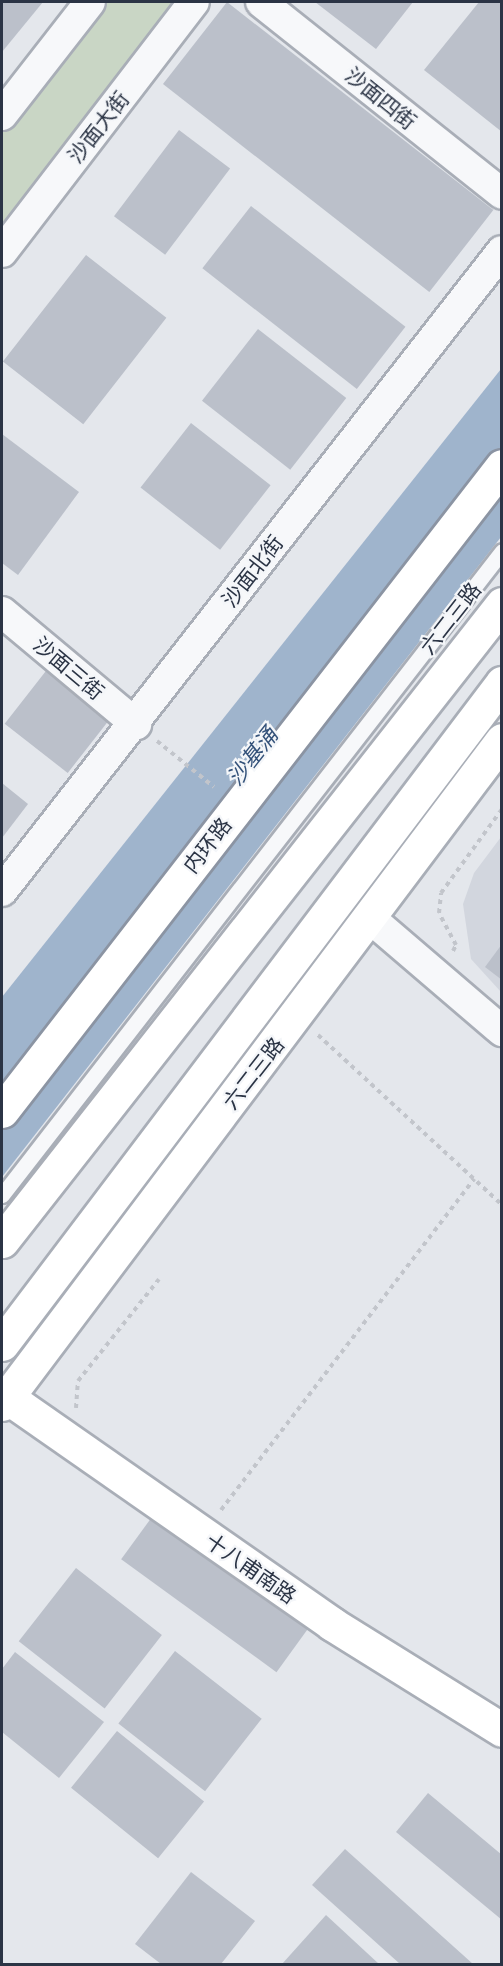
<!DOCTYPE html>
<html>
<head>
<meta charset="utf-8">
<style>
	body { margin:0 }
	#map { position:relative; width:503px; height:1966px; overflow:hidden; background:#e4e7ec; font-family:Barlow,"Noto Sans SC",sans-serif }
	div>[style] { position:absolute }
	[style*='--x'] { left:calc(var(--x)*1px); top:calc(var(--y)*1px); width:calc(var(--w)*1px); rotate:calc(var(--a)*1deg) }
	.built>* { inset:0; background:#d2d6de }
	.green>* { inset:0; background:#c9d6c5 }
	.water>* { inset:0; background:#9fb4cc }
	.building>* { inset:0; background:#bbc0ca; transform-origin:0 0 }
	.path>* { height:4px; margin-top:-2px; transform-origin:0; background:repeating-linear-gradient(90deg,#c2c5cb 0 4.5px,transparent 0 9px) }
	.roads { filter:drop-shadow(2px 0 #a9aeb7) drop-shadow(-2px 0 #a9aeb7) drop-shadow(0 2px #a9aeb7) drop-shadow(0 -2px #a9aeb7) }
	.lane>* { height:15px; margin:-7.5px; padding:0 7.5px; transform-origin:7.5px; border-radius:7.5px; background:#f7f8fa }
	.street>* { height:30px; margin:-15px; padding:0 15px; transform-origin:15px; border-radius:15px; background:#f7f8fa }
	.secondary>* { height:33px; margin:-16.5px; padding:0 16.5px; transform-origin:16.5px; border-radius:16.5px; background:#fff }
	.primary>* { height:33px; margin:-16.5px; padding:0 16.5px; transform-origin:16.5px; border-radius:16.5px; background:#fff }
	.highway>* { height:33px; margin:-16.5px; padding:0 16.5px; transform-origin:16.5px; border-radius:16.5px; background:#fff }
	.bridges { filter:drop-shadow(2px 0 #8b94a3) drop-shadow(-2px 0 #8b94a3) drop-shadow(0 2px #8b94a3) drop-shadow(0 -2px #8b94a3) }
	.highway-bridge>* { height:33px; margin:-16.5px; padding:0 16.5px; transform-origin:16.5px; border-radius:16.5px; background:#fff }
	span { translate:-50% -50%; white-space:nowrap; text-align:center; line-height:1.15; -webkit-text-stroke:4.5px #f4f6f9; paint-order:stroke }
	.street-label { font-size:21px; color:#2b3445 }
	.water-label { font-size:22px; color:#34527a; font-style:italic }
	.frame { position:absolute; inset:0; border:3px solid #2b3445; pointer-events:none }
</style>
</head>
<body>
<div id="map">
	<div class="built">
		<i style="clip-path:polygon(501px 837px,501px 992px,471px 959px,463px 904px,474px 873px)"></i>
	</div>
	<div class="green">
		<i style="clip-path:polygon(103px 2px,184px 2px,2px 239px,2px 132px)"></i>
	</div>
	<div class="water">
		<i style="clip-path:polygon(501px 369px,501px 537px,2px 1177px,2px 997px)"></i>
	</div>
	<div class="building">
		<i style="clip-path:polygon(2px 2px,43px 2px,2px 52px)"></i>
		<i style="left:227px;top:2px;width:338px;height:104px;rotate:38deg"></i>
		<i style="clip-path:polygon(315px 2px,413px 2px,376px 49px)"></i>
		<i style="clip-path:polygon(479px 2px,502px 2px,502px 132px,424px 70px)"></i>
		<i style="left:179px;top:130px;width:64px;height:108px;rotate:37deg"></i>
		<i style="left:251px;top:206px;width:196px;height:79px;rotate:38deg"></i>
		<i style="left:86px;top:255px;width:102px;height:135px;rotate:38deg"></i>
		<i style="left:258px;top:329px;width:112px;height:91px;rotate:38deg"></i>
		<i style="left:191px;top:423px;width:101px;height:82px;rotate:38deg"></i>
		<i style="clip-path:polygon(2px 434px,79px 492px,18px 575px,2px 563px)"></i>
		<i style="left:49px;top:667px;width:80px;height:72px;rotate:38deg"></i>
		<i style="clip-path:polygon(2px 783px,28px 804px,2px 838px)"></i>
		<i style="clip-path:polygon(502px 944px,502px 980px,485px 967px)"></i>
		<i style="left:157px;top:1510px;width:192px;height:61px;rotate:36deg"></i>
		<i style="left:76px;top:1568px;width:109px;height:93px;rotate:38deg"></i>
		<i style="left:175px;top:1651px;width:110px;height:92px;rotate:38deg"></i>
		<i style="clip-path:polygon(15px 1652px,104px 1722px,59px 1778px,2px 1732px,2px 1669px)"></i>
		<i style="left:117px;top:1731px;width:112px;height:73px;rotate:39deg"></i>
		<i style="clip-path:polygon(428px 1793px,502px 1855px,502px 1920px,396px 1832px)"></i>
		<i style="clip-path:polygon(345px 1849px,473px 1964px,400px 1964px,312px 1885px)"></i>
		<i style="clip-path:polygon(191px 1872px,255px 1921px,221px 1964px,161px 1964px,135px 1944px)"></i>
		<i style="clip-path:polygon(326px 1915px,379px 1964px,282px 1964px)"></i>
	</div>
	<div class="path">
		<i style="--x:157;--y:741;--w:73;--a:38.9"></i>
		<i style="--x:453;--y:951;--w:7;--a:-63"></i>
		<i style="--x:456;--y:945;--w:36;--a:-118"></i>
		<i style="--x:439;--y:913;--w:20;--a:-84"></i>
		<i style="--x:441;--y:893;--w:104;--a:-54"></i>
		<i style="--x:318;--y:1035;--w:251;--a:42.7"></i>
		<i style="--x:76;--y:1408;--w:27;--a:-86"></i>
		<i style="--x:78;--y:1381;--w:130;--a:-51.5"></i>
		<i style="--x:221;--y:1510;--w:417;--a:-52.6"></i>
	</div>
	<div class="roads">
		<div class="lane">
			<i style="--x:2;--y:1195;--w:815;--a:-52.17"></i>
		</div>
		<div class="street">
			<i style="--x:261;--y:2;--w:308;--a:38.5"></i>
			<i style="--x:2;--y:115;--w:143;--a:-52.1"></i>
			<i style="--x:2;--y:252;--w:315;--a:-52.5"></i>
			<i style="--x:2;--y:612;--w:175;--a:39.9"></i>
			<i style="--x:2;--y:891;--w:812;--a:-52"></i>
			<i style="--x:370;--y:918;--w:174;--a:40.6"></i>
		</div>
		<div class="secondary">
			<i style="--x:7;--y:1397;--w:396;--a:34.9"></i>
			<i style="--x:332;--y:1624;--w:200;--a:31.9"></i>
		</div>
		<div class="primary">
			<i style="--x:2;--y:1344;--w:829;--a:-52.9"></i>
			<i style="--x:2;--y:1404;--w:831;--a:-53.02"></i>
		</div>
		<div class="highway">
			<i style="--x:2;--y:1241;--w:810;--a:-51.87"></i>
		</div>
	</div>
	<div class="bridges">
		<div class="highway-bridge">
			<i style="--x:2;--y:1111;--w:816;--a:-52.22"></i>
		</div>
	</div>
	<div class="street-label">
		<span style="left:381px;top:98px;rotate:39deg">沙面四街</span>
		<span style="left:98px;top:127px;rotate:-52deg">沙面大街</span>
		<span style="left:252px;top:571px;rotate:-52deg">沙面北街</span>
		<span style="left:450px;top:618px;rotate:-52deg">六二三路</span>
		<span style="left:69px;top:668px;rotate:40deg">沙面三街</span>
		<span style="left:207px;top:845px;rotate:-52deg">内环路</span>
		<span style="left:253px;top:1073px;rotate:-52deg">六二三路</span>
		<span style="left:251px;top:1568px;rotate:35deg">十八甫南路</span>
	</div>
	<div class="water-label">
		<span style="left:252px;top:756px;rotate:-52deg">沙基涌</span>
	</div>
	<div class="frame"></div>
</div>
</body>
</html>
